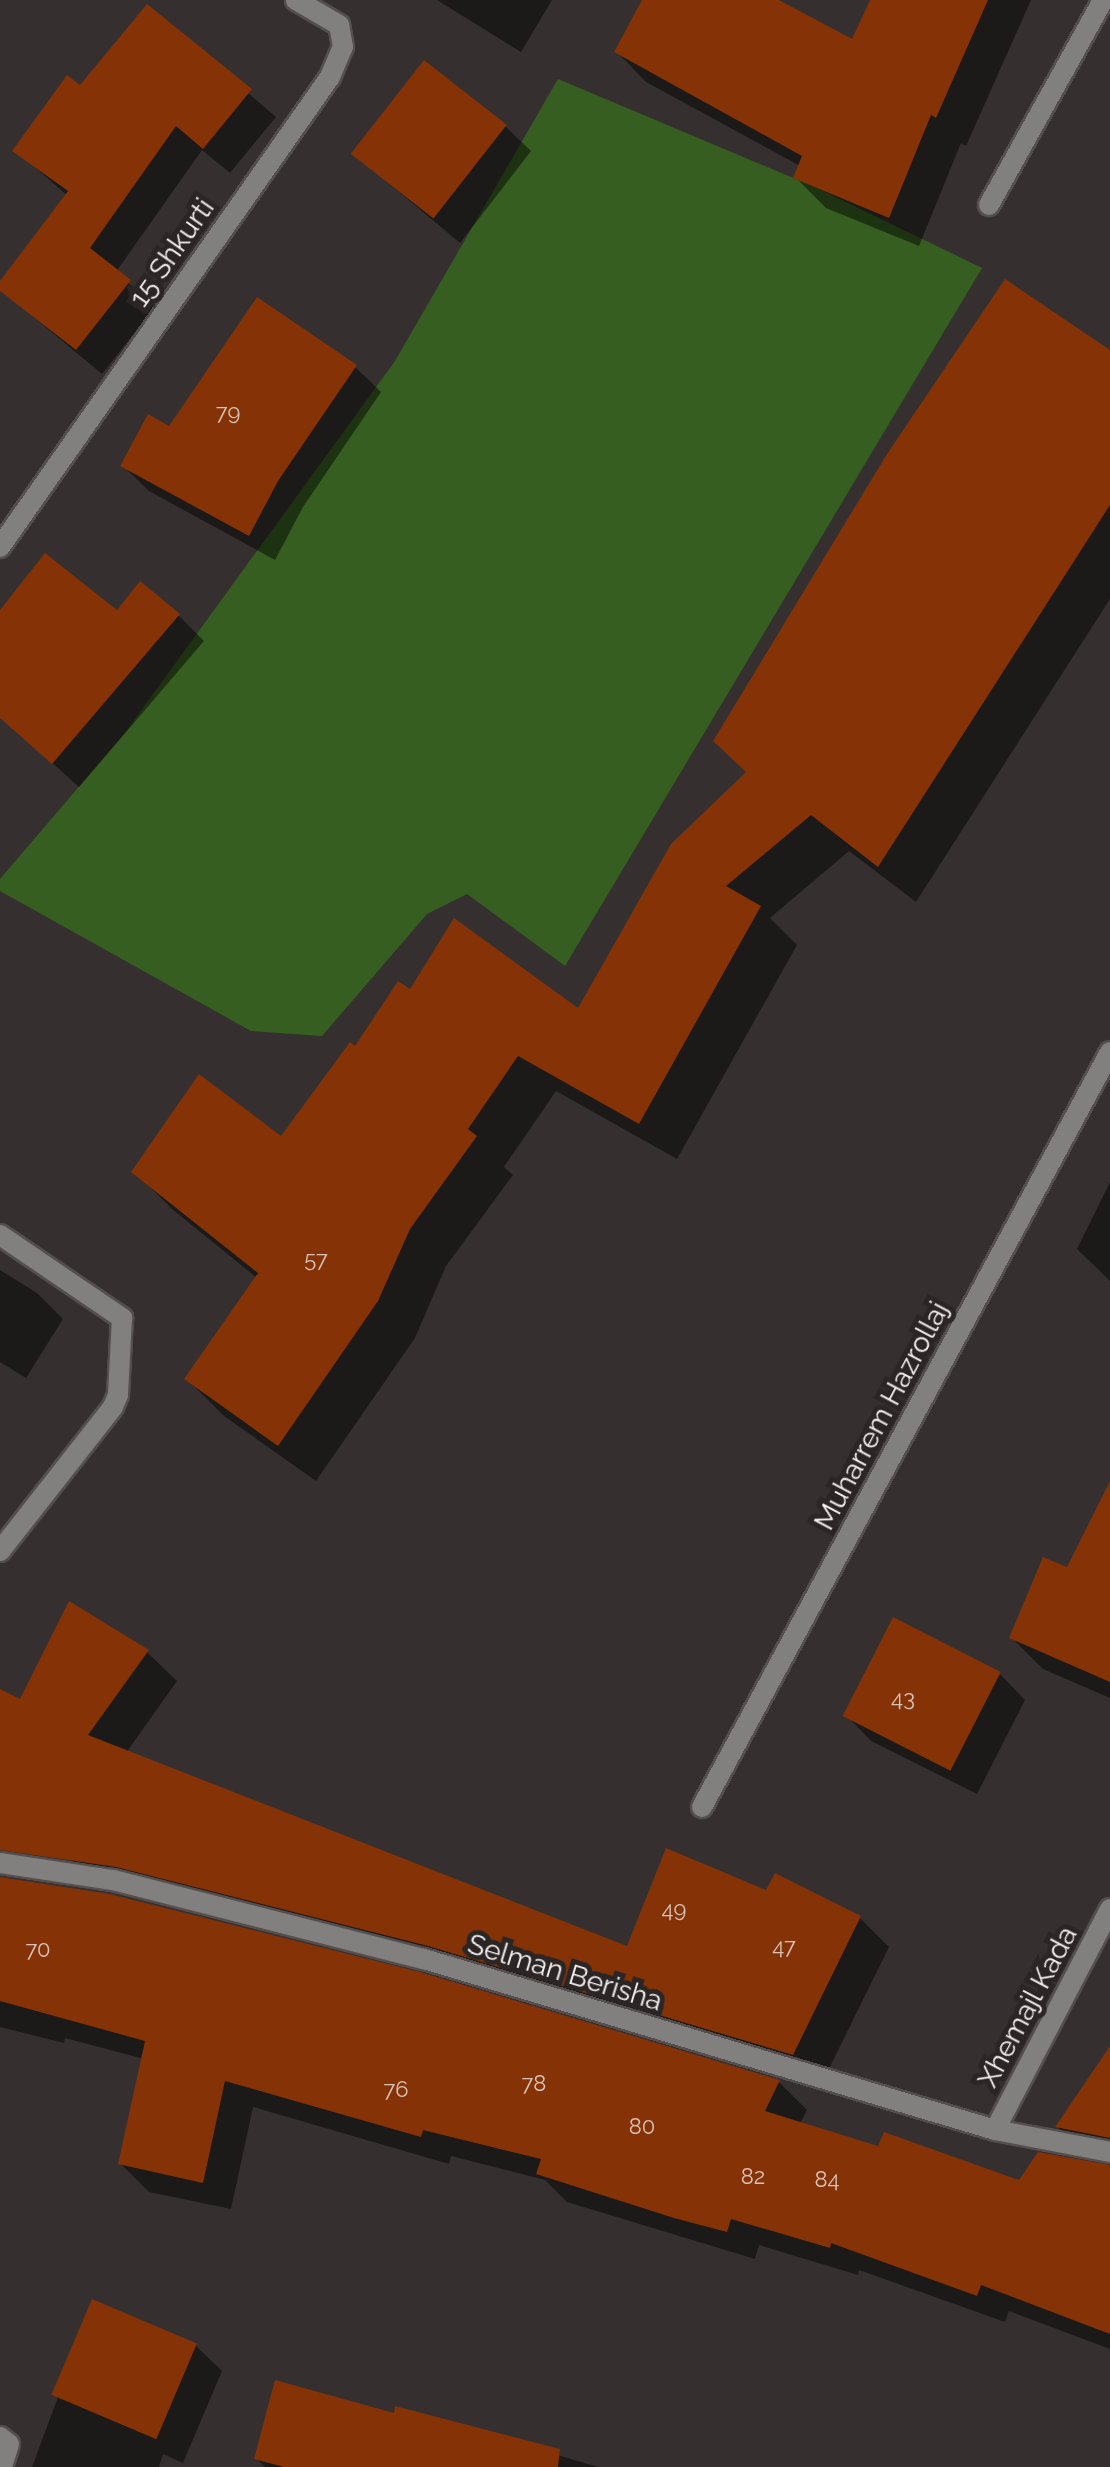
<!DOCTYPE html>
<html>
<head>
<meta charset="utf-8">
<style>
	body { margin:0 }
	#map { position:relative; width:1110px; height:2467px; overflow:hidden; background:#35302f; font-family:Raleway,sans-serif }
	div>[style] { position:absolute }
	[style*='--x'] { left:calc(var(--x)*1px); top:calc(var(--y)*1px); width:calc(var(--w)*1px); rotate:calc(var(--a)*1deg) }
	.green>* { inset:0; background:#375e21 }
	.shadow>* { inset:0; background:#0007 }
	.building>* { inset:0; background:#843206; transform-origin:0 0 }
	.roads { filter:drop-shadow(2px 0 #544f4e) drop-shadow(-2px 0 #544f4e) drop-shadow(0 2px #544f4e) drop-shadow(0 -2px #544f4e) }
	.street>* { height:20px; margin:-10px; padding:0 10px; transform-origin:10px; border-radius:10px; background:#81807e }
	span { translate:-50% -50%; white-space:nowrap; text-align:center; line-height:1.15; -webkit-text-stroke:10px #2b2625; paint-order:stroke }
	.number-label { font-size:22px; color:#d8c1b6 }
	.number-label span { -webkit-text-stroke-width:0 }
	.street-label { font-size:28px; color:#f4f1f0 }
</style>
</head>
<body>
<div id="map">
	<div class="green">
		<i style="clip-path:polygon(558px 79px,817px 188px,982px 268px,565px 966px,467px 894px,427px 914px,322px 1036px,251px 1031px,0 891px,0 879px,124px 734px,395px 361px)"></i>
	</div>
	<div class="shadow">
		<i style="clip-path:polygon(437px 0,552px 0,521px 52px)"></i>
		<i style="clip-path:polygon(645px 0,774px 0,853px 43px,872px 0,1031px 0,966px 146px,961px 143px,919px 246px,826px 208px,796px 178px,800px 166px,646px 82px,617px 52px)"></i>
		<i style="clip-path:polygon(148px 7px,276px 117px,230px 173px,202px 150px,116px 272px,155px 307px,102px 374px,0 289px,68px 196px,15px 150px,81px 88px)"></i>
		<i style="clip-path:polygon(505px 126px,531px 151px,460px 243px,355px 155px)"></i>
		<i style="clip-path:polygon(1110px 353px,1110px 599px,916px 902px,849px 851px,770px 918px,797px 945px,677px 1159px,556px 1091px,504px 1167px,513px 1175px,446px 1266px,415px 1338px,316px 1481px,224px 1416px,187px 1379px,257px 1278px,172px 1209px,135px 1172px,281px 1140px,356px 1050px,411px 993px,579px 1012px,749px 773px)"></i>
		<i style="clip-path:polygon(355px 367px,381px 392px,303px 507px,275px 560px,149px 491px,123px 466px,170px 429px)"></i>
		<i style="clip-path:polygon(117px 614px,179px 616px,204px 641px,79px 787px,0 716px,0 690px)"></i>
		<i style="clip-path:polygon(1110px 1182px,1110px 1281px,1077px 1249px)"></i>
		<i style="clip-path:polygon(0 1270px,37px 1293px,63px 1319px,26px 1378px,0 1362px)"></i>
		<i style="clip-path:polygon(1110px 1487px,1110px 1698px,1043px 1669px,1012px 1638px,1068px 1570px)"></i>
		<i style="clip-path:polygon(147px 1652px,177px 1681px,126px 1753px,628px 1949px,768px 1893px,860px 1918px,889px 1947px,822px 2083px,460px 1975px,134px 1893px,0 1824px,0 1755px)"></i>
		<i style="clip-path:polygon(1000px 1674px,1025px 1700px,977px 1794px,871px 1741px,846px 1715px)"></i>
		<i style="clip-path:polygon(0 1889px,779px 2082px,807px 2110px,800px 2124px,880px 2149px,1020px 2183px,1110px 2167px,1110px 2349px,1009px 2311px,1005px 2322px,859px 2270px,858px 2275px,759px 2245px,755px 2259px,567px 2202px,545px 2180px,451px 2156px,449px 2164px,253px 2107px,231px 2209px,149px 2192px,121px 2164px,144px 2059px,65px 2038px,64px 2043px,0 2027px)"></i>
		<i style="clip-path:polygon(1110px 2050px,1110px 2160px,1086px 2155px,1058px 2127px)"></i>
		<i style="clip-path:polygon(93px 2303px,196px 2346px,222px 2371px,183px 2463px,163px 2454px,159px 2467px,32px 2467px)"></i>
		<i style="clip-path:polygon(396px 2416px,453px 2424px,598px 2467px,265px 2467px,256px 2458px)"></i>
	</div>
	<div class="building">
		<i style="clip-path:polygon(642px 0,779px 0,852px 39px,870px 0,988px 0,936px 118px,931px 115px,889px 218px,793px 178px,802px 156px,614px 52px)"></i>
		<i style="clip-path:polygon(147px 4px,252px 89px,203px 149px,176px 126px,90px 248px,131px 280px,76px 350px,0 291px,0 281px,68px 191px,12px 151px,67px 75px,80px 85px)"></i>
		<i style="left:424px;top:60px;width:105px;height:119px;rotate:38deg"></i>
		<i style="clip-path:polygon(1005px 279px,1110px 350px,1110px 505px,878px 867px,811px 815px,726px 886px,761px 906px,639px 1124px,518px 1056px,468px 1129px,477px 1136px,410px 1229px,378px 1301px,278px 1446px,184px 1379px,258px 1273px,131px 1172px,199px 1074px,281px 1136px,350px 1042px,355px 1046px,398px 981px,410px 989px,454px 918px,578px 1008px,671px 844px,746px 772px,713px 741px,887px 454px)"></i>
		<i style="clip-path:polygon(257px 297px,357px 365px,278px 481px,249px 536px,120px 466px,148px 414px,169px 426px)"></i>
		<i style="clip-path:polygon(45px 553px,117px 610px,140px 581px,180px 614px,52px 764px,0 718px,0 610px)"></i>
		<i style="clip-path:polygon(1110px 1481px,1110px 1682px,1009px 1638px,1043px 1557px,1067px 1567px)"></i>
		<i style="clip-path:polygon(69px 1601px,149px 1650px,88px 1735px,627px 1946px,666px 1848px,766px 1890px,775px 1873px,861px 1916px,793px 2055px,428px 1946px,116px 1867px,0 1850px,0 1689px,20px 1699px)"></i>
		<i style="left:893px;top:1617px;width:121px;height:111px;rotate:27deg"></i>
		<i style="clip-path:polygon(0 1877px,110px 1894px,420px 1972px,780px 2080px,765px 2111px,878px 2146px,884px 2132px,1019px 2180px,1038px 2152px,1110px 2165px,1110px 2334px,981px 2285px,977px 2296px,831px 2243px,830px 2248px,731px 2219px,727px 2232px,674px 2218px,536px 2174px,541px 2159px,423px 2130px,421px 2137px,225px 2081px,203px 2183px,118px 2164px,145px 2041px,0 2001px)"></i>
		<i style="clip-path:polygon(1110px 2046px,1110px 2138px,1055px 2127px)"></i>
		<i style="left:92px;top:2299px;width:114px;height:104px;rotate:23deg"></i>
		<i style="clip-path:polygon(275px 2380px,394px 2413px,395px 2406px,560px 2449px,558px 2467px,284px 2467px,254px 2459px)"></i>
	</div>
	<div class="roads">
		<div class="street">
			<i style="--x:989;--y:205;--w:235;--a:-60.9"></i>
			<i style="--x:0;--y:547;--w:574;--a:-54.93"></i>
			<i style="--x:330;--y:77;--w:33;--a:-67"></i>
			<i style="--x:343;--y:47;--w:22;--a:-100"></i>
			<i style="--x:339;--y:25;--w:50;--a:-149.8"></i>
			<i style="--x:0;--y:1235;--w:148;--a:34.2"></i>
			<i style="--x:122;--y:1318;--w:77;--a:93"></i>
			<i style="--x:118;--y:1395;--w:13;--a:113"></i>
			<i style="--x:113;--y:1407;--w:183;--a:128.1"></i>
			<i style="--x:702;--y:1807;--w:858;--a:-61.61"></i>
			<i style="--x:0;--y:1863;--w:114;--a:8.6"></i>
			<i style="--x:113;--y:1880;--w:321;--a:14.3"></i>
			<i style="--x:424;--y:1959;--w:596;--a:16.67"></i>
			<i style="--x:995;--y:2130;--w:117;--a:10.8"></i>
			<i style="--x:995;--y:2130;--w:249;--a:-62.5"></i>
			<i style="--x:0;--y:2437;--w:11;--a:38"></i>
			<i style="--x:9;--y:2444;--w:24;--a:107"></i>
		</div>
	</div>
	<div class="number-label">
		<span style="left:228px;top:413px">79</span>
		<span style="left:316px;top:1260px">57</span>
		<span style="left:903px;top:1699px">43</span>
		<span style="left:674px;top:1910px">49</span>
		<span style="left:784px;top:1947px">47</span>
		<span style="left:38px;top:1950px">70</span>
		<span style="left:534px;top:2084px">78</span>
		<span style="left:396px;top:2090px">76</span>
		<span style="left:642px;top:2127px">80</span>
		<span style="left:753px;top:2177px">82</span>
		<span style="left:827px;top:2180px">84</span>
	</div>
	<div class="street-label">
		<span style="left:172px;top:253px;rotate:-55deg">15 Shkurti</span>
		<span style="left:882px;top:1416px;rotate:-62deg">Muharrem Hazrollaj</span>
		<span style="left:565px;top:1973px;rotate:17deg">Selman Berisha</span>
		<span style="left:1028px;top:2007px;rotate:-62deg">Xhemajl Kada</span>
	</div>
</div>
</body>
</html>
